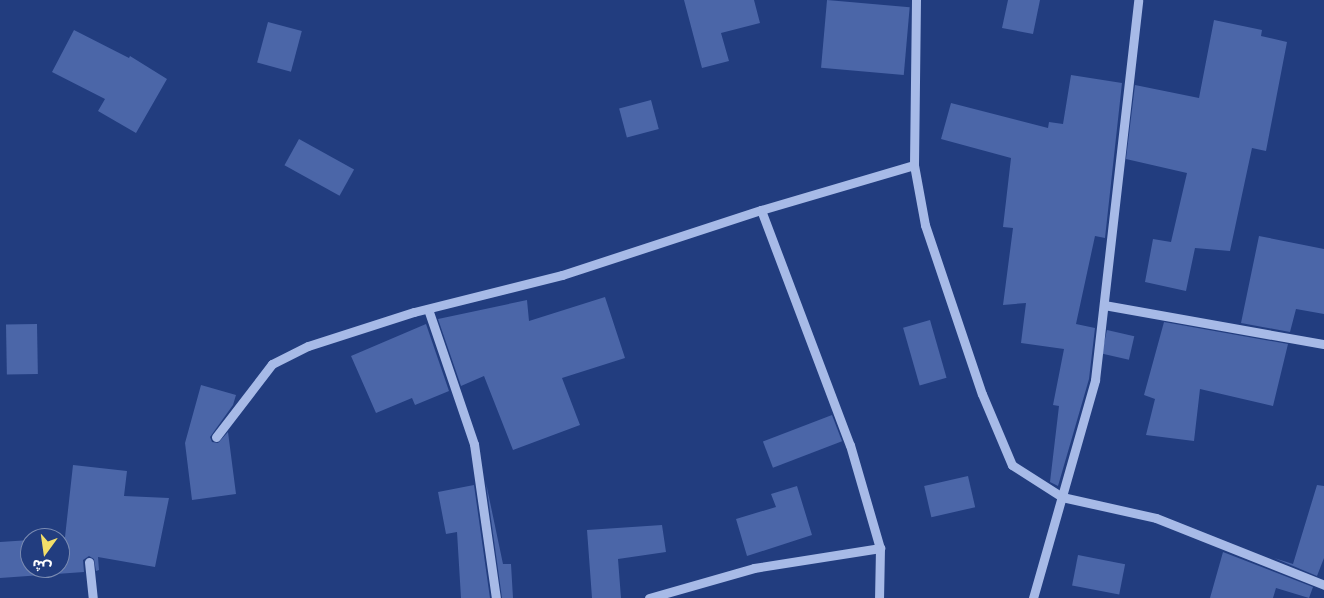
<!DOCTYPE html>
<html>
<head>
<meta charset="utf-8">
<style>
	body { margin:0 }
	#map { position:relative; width:1324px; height:598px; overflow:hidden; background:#223d7f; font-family:"Noto Sans","Noto Sans Arabic",sans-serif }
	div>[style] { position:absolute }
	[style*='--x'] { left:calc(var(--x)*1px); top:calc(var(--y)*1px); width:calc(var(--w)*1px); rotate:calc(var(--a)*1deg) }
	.building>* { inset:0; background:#4b66a8; transform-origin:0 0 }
	.minor>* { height:9px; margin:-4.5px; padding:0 4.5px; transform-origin:4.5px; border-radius:4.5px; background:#a7bae7 }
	span { translate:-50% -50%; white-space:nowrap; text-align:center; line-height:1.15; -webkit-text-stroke:5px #223d7f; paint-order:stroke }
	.north { position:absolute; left:20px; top:528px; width:50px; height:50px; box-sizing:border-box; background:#223d7f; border:1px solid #7a8bb2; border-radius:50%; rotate:194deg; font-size:14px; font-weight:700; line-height:20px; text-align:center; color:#fff }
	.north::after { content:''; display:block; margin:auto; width:18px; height:22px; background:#f3df69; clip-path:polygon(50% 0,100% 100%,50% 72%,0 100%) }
</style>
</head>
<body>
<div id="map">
	<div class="building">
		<i style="clip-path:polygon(684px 0,754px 0,760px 23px,721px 33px,729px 61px,702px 68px)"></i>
		<i style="left:827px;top:0;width:83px;height:68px;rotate:5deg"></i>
		<i style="clip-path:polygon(1008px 0,1040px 0,1033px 34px,1002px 28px)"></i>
		<i style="clip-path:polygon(1214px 20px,1262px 30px,1261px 36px,1287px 42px,1266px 151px,1252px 148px,1230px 251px,1195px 248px,1186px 291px,1145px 282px,1153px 239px,1171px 242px,1187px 173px,1126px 159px,1135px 85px,1199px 98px)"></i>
		<i style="left:268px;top:22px;width:35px;height:42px;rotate:15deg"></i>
		<i style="clip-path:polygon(74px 30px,129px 58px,130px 56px,167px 79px,136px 133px,98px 111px,105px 99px,52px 72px)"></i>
		<i style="clip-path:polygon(1071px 75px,1122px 83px,1105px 238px,1095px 236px,1076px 324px,1095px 328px,1089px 379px,1058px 486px,1050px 482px,1059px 406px,1053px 405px,1064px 349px,1021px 343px,1026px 303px,1003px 305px,1013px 228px,1003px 227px,1011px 158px,941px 139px,951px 103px,1048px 128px,1049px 122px,1063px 124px)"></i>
		<i style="left:651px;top:100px;width:30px;height:33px;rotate:75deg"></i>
		<i style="left:299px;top:139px;width:63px;height:30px;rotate:29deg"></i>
		<i style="clip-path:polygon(1259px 236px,1324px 249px,1324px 314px,1296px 309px,1290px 332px,1241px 323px)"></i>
		<i style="clip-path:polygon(605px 297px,625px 358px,562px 378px,580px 425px,513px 450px,484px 376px,461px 386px,438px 319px,527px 300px,529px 321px)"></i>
		<i style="left:930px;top:320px;width:60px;height:28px;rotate:74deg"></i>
		<i style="clip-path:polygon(1164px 322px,1288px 344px,1273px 406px,1200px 389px,1194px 441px,1146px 435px,1155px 399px,1144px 395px)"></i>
		<i style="left:37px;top:324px;width:50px;height:31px;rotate:89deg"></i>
		<i style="clip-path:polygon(426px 324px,449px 391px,415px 405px,412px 398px,376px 413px,351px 356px)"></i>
		<i style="left:1107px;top:330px;width:28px;height:24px;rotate:13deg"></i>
		<i style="clip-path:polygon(201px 385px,236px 395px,233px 405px,210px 437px,212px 442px,218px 443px,228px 432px,236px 494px,192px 500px,185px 443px)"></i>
		<i style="left:832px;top:415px;width:28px;height:74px;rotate:69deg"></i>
		<i style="clip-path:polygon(73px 465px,127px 471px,124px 496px,169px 498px,155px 567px,98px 557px,99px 570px,96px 571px,94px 559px,89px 556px,83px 560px,84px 572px,0 578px,0 542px,30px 540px,30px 568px,60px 568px,60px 538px,51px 538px,65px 537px)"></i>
		<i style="left:968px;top:476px;width:32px;height:45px;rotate:77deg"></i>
		<i style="clip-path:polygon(486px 483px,503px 564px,511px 564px,513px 598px,502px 598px)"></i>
		<i style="clip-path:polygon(474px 485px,490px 598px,461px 598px,457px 532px,446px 534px,438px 492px)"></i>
		<i style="clip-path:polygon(1317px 485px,1324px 486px,1324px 558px,1317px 576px,1274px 558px,1293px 564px)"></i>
		<i style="clip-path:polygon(797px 486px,812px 535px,747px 556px,736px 519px,776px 507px,771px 494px)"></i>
		<i style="clip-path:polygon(662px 525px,666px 552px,618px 559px,621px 598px,592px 598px,587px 530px)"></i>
		<i style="clip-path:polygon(1223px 552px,1313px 587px,1309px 598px,1276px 588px,1273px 598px,1210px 598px)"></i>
		<i style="left:1078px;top:555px;width:48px;height:31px;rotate:11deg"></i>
	</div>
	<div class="minor">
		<i style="--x:916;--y:0;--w:165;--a:90.7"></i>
		<i style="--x:914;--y:165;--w:61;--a:79.6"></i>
		<i style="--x:925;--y:225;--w:178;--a:71.4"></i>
		<i style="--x:982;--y:394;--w:77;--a:67.1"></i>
		<i style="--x:1012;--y:465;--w:59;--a:32.6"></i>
		<i style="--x:1062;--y:497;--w:96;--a:12.6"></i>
		<i style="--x:1156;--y:518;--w:181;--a:21.7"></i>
		<i style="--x:761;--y:210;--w:251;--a:69.3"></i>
		<i style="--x:850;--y:445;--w:107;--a:73.8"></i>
		<i style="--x:880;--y:548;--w:50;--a:91.1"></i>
		<i style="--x:1104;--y:305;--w:223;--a:10.1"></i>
		<i style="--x:428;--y:309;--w:143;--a:71.2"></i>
		<i style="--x:474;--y:444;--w:156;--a:81.9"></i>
		<i style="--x:216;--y:437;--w:92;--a:-52.5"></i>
		<i style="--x:272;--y:364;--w:40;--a:-26.6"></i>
		<i style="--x:308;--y:346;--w:111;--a:-17.8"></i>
		<i style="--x:414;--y:312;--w:153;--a:-14"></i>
		<i style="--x:562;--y:275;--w:209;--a:-18.1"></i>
		<i style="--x:761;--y:210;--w:159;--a:-16.4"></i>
		<i style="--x:89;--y:562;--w:36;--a:84"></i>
		<i style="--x:649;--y:598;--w:109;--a:-15.9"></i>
		<i style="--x:754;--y:568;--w:128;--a:-9"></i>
		<i style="--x:1033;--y:598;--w:227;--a:-74.1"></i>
		<i style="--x:1095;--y:380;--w:382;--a:-83.5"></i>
	</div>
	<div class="north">ش</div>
</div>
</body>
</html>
